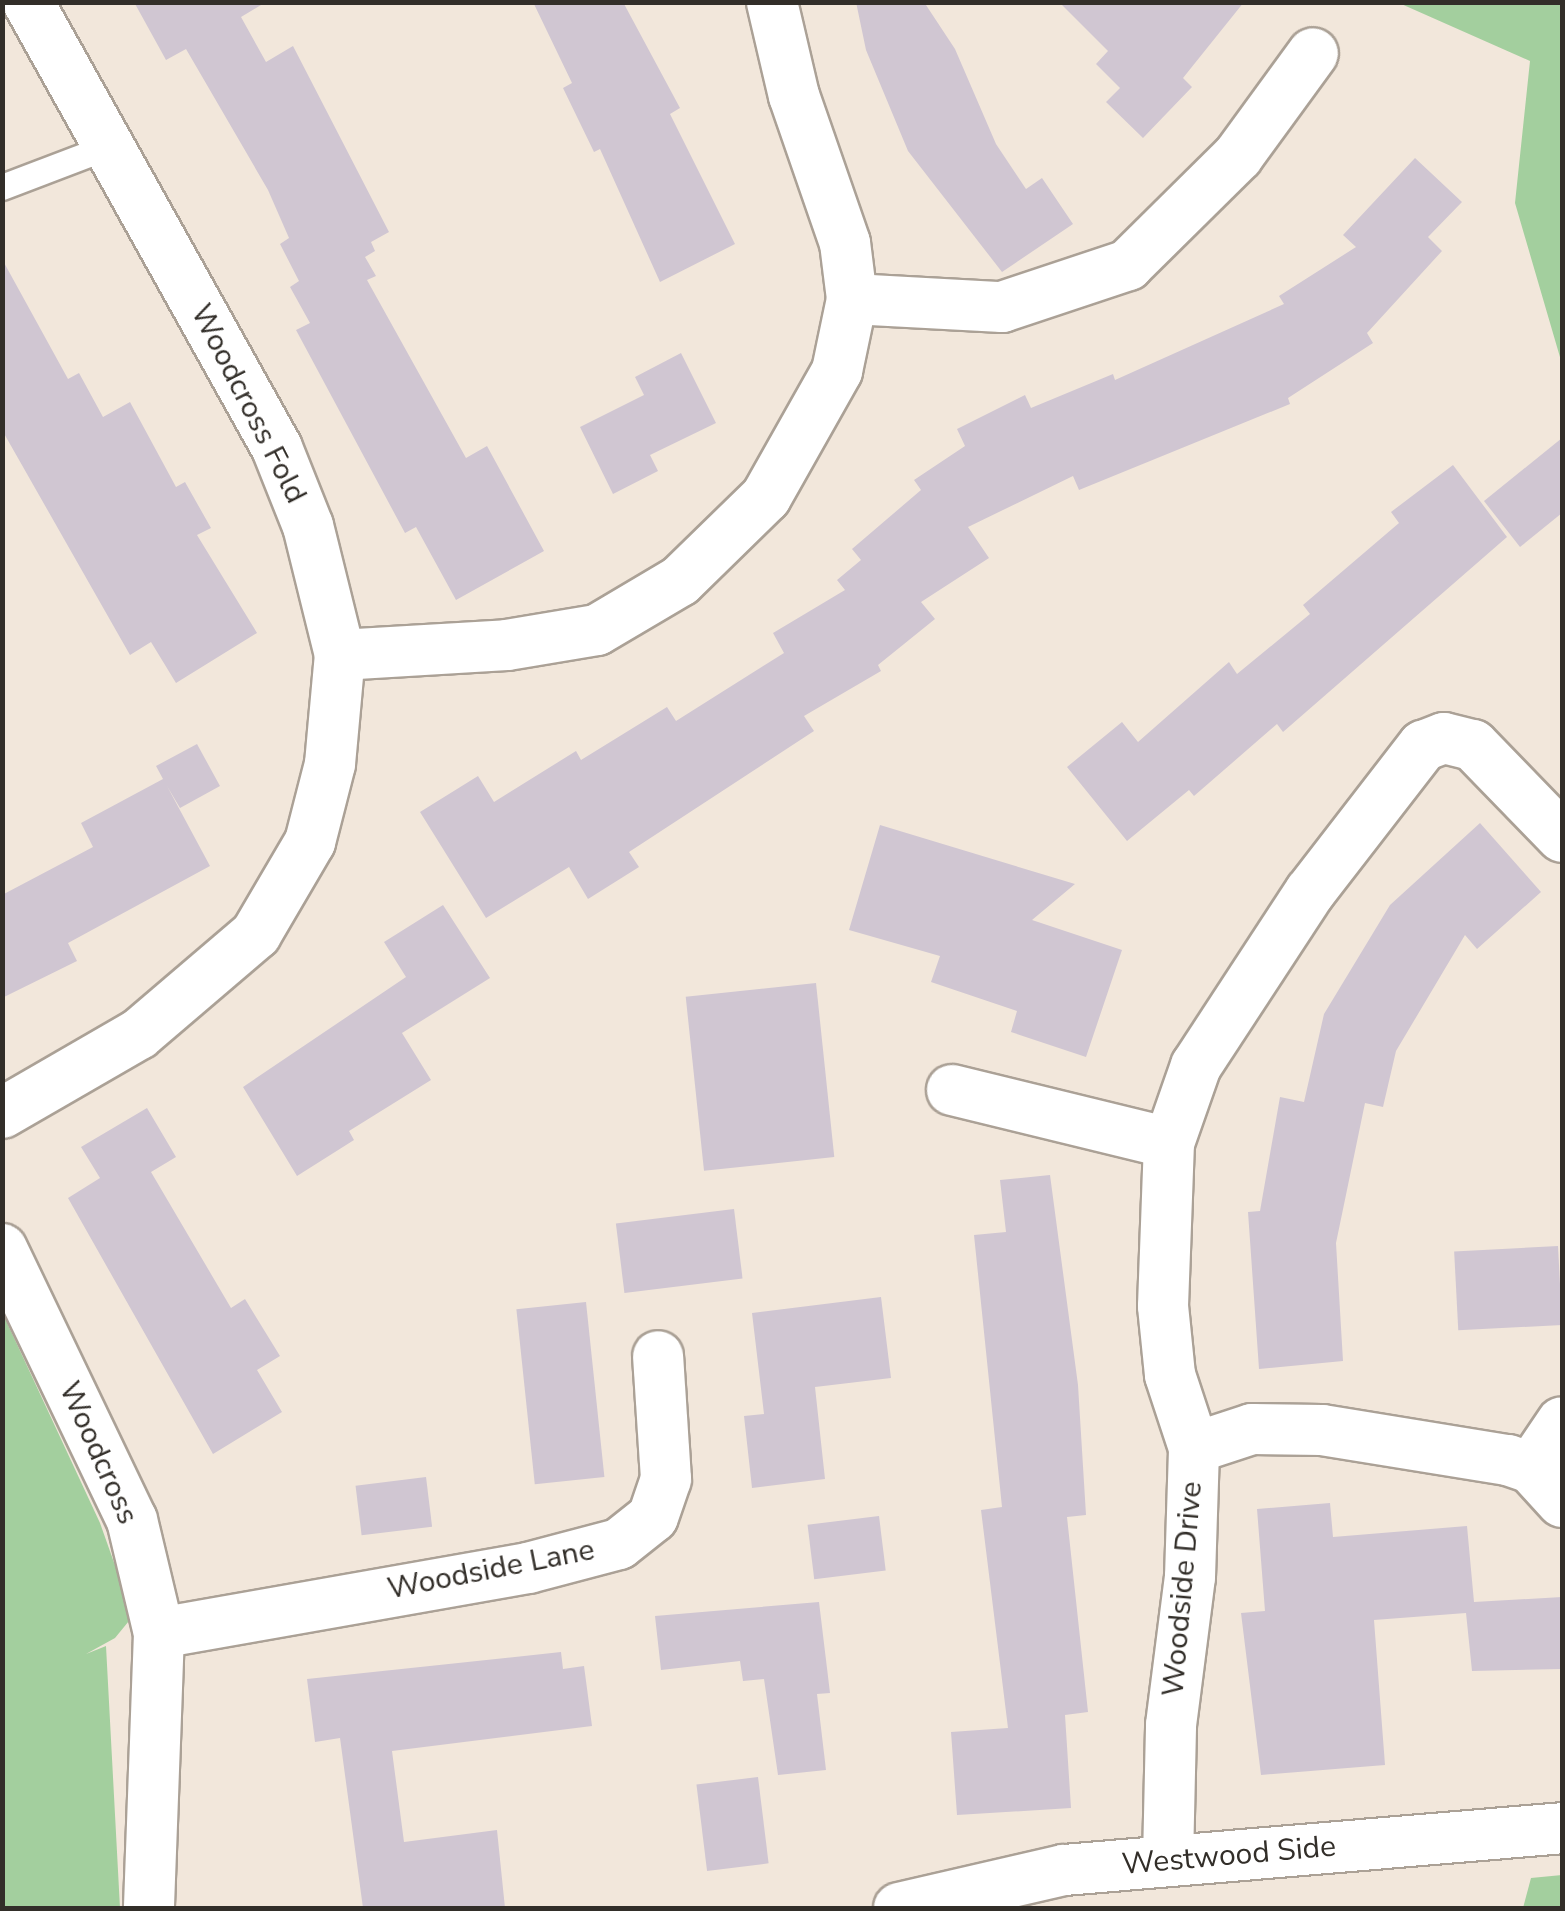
<!DOCTYPE html>
<html>
<head>
<meta charset="utf-8">
<style>
	body { margin:0 }
	#map { position:relative; width:1565px; height:1911px; overflow:hidden; background:#f2e7db; font-family:"Nunito Sans",sans-serif }
	div>[style] { position:absolute }
	[style*='--x'] { left:calc(var(--x)*1px); top:calc(var(--y)*1px); width:calc(var(--w)*1px); rotate:calc(var(--a)*1deg) }
	.green>* { inset:0; background:#a3cf9e }
	.building>* { inset:0; background:#d0c6d2; transform-origin:0 0 }
	.roads { filter:drop-shadow(2px 0 #aba196) drop-shadow(-2px 0 #aba196) drop-shadow(0 2px #aba196) drop-shadow(0 -2px #aba196) }
	.service>* { height:25px; margin:-12.5px; padding:0 12.5px; transform-origin:12.5px; border-radius:12.5px; background:#fff }
	.minor>* { height:50px; margin:-25px; padding:0 25px; transform-origin:25px; border-radius:25px; background:#fff }
	span { translate:-50% -50%; white-space:nowrap; text-align:center; line-height:1.15; -webkit-text-stroke:8px #fff; paint-order:stroke }
	.street-label { font-size:30px; color:#322e29 }
	.frame { position:absolute; inset:0; border:5px solid #322e29; pointer-events:none }
</style>
</head>
<body>
<div id="map">
	<div class="green">
		<i style="clip-path:polygon(1399px 3px,1562px 3px,1562px 364px,1515px 203px,1530px 61px)"></i>
		<i style="clip-path:polygon(2px 1312px,100px 1523px,133px 1616px,115px 1638px,86px 1654px,106px 1646px,120px 1908px,3px 1908px)"></i>
		<i style="clip-path:polygon(1562px 1875px,1562px 1908px,1523px 1908px,1531px 1878px)"></i>
	</div>
	<div class="building">
		<i style="clip-path:polygon(134px 2px,266px 2px,241px 17px,266px 62px,293px 46px,389px 232px,371px 242px,375px 251px,365px 257px,376px 276px,367px 280px,466px 458px,487px 446px,544px 551px,456px 600px,416px 527px,405px 533px,296px 330px,310px 323px,290px 287px,299px 281px,280px 244px,289px 238px,268px 190px,186px 49px,166px 60px)"></i>
		<i style="clip-path:polygon(533px 2px,623px 2px,680px 108px,670px 114px,735px 244px,660px 282px,600px 149px,594px 152px,563px 88px,572px 83px)"></i>
		<i style="clip-path:polygon(856px 2px,924px 2px,955px 49px,996px 144px,1026px 189px,1042px 178px,1073px 224px,1002px 272px,908px 151px,866px 50px)"></i>
		<i style="clip-path:polygon(1059px 2px,1244px 2px,1183px 78px,1192px 87px,1143px 138px,1106px 102px,1120px 88px,1096px 64px,1108px 51px)"></i>
		<i style="clip-path:polygon(1415px 158px,1462px 202px,1428px 237px,1442px 251px,1367px 333px,1373px 343px,1288px 398px,1290px 404px,1079px 490px,1073px 476px,968px 527px,989px 558px,921px 602px,935px 619px,878px 665px,881px 671px,804px 716px,814px 731px,629px 852px,639px 867px,588px 899px,569px 867px,486px 918px,420px 812px,478px 776px,494px 802px,576px 751px,581px 760px,667px 707px,676px 721px,784px 653px,773px 633px,845px 590px,837px 580px,861px 560px,852px 549px,921px 490px,914px 480px,965px 446px,957px 429px,1025px 395px,1031px 408px,1113px 374px,1115px 380px,1284px 304px,1279px 296px,1356px 247px,1343px 235px)"></i>
		<i style="clip-path:polygon(2px 259px,68px 379px,79px 373px,103px 417px,130px 402px,176px 487px,185px 482px,211px 528px,197px 535px,257px 633px,176px 683px,151px 642px,130px 655px,2px 430px)"></i>
		<i style="clip-path:polygon(681px 353px,716px 423px,650px 455px,658px 471px,613px 494px,580px 427px,644px 395px,635px 377px)"></i>
		<i style="clip-path:polygon(1562px 438px,1562px 513px,1520px 547px,1484px 501px)"></i>
		<i style="clip-path:polygon(1453px 465px,1507px 537px,1283px 732px,1277px 724px,1194px 796px,1189px 790px,1127px 841px,1067px 767px,1122px 722px,1138px 742px,1229px 662px,1237px 674px,1310px 614px,1303px 605px,1399px 523px,1391px 512px)"></i>
		<i style="clip-path:polygon(197px 744px,220px 786px,180px 808px,167px 786px,210px 866px,68px 943px,77px 961px,2px 998px,2px 895px,93px 847px,81px 823px,163px 779px,156px 766px)"></i>
		<i style="clip-path:polygon(1480px 823px,1541px 892px,1477px 949px,1465px 935px,1396px 1051px,1383px 1107px,1365px 1103px,1336px 1243px,1343px 1361px,1259px 1369px,1248px 1212px,1260px 1211px,1280px 1097px,1304px 1102px,1324px 1014px,1390px 905px)"></i>
		<i style="clip-path:polygon(880px 825px,1075px 884px,1032px 920px,1122px 950px,1086px 1057px,1011px 1032px,1017px 1011px,931px 982px,940px 956px,849px 930px)"></i>
		<i style="clip-path:polygon(443px 905px,490px 978px,402px 1033px,431px 1080px,349px 1131px,354px 1140px,297px 1176px,243px 1087px,406px 977px,384px 942px)"></i>
		<i style="left:816px;top:983px;width:175px;height:131px;rotate:84deg"></i>
		<i style="clip-path:polygon(147px 1108px,176px 1157px,151px 1172px,231px 1308px,245px 1299px,280px 1356px,257px 1370px,282px 1412px,213px 1454px,68px 1198px,100px 1178px,81px 1147px)"></i>
		<i style="clip-path:polygon(1050px 1175px,1078px 1385px,1086px 1515px,1067px 1517px,1088px 1712px,1065px 1715px,1071px 1808px,957px 1815px,951px 1732px,1008px 1728px,981px 1510px,1002px 1507px,974px 1235px,1006px 1232px,1000px 1180px)"></i>
		<i style="left:734px;top:1209px;width:70px;height:119px;rotate:83deg"></i>
		<i style="left:1558px;top:1246px;width:79px;height:104px;rotate:87deg"></i>
		<i style="clip-path:polygon(881px 1297px,891px 1378px,815px 1387px,825px 1479px,752px 1488px,744px 1416px,764px 1414px,752px 1313px)"></i>
		<i style="left:586px;top:1302px;width:176px;height:70px;rotate:84deg"></i>
		<i style="left:426px;top:1477px;width:50px;height:71px;rotate:83deg"></i>
		<i style="clip-path:polygon(1330px 1503px,1333px 1537px,1467px 1526px,1474px 1602px,1562px 1597px,1562px 1669px,1472px 1671px,1466px 1613px,1374px 1620px,1385px 1765px,1261px 1775px,1241px 1613px,1265px 1611px,1257px 1509px)"></i>
		<i style="left:879px;top:1516px;width:55px;height:72px;rotate:83deg"></i>
		<i style="clip-path:polygon(819px 1602px,830px 1693px,817px 1694px,826px 1770px,778px 1775px,764px 1679px,743px 1681px,740px 1661px,661px 1670px,655px 1616px)"></i>
		<i style="clip-path:polygon(561px 1652px,563px 1669px,584px 1666px,592px 1726px,392px 1751px,404px 1842px,497px 1830px,505px 1908px,363px 1908px,340px 1738px,315px 1742px,307px 1679px)"></i>
		<i style="left:758px;top:1777px;width:87px;height:62px;rotate:83deg"></i>
	</div>
	<div class="roads">
		<div class="service">
			<i style="--x:2;--y:187;--w:112;--a:-20.9"></i>
		</div>
		<div class="minor">
			<i style="--x:852;--y:299;--w:150;--a:3.1"></i>
			<i style="--x:1002;--y:307;--w:133;--a:-18.4"></i>
			<i style="--x:1128;--y:265;--w:155;--a:-44.7"></i>
			<i style="--x:1238;--y:156;--w:127;--a:-53.9"></i>
			<i style="--x:340;--y:655;--w:167;--a:-3.4"></i>
			<i style="--x:507;--y:645;--w:91;--a:-9.5"></i>
			<i style="--x:597;--y:630;--w:96;--a:-30.6"></i>
			<i style="--x:680;--y:581;--w:120;--a:-44.3"></i>
			<i style="--x:766;--y:497;--w:145;--a:-60.6"></i>
			<i style="--x:837;--y:371;--w:74;--a:-78.2"></i>
			<i style="--x:852;--y:299;--w:56;--a:-97.1"></i>
			<i style="--x:845;--y:243;--w:156;--a:-109.1"></i>
			<i style="--x:794;--y:96;--w:97;--a:-103.2"></i>
			<i style="--x:952;--y:1090;--w:223;--a:13.7"></i>
			<i style="--x:2;--y:1113;--w:158;--a:-30"></i>
			<i style="--x:139;--y:1034;--w:154;--a:-40.5"></i>
			<i style="--x:256;--y:934;--w:107;--a:-59.6"></i>
			<i style="--x:310;--y:842;--w:81;--a:-75.6"></i>
			<i style="--x:330;--y:764;--w:109;--a:-84.8"></i>
			<i style="--x:340;--y:655;--w:133;--a:-103.9"></i>
			<i style="--x:308;--y:526;--w:84;--a:-111.7"></i>
			<i style="--x:277;--y:448;--w:511;--a:-119.17"></i>
			<i style="--x:2;--y:1249;--w:301;--a:64.4"></i>
			<i style="--x:132;--y:1520;--w:116;--a:76.6"></i>
			<i style="--x:159;--y:1633;--w:275;--a:92.1"></i>
			<i style="--x:1194;--y:1448;--w:61;--a:-18.1"></i>
			<i style="--x:1252;--y:1429;--w:70;--a:0.8"></i>
			<i style="--x:1322;--y:1430;--w:188;--a:9.2"></i>
			<i style="--x:1508;--y:1460;--w:24;--a:19"></i>
			<i style="--x:1531;--y:1468;--w:46;--a:47.6"></i>
			<i style="--x:1531;--y:1468;--w:55;--a:-56"></i>
			<i style="--x:159;--y:1633;--w:375;--a:-10"></i>
			<i style="--x:528;--y:1568;--w:94;--a:-14.8"></i>
			<i style="--x:619;--y:1544;--w:43;--a:-38.5"></i>
			<i style="--x:653;--y:1517;--w:40;--a:-71.1"></i>
			<i style="--x:666;--y:1479;--w:123;--a:-93.7"></i>
			<i style="--x:1168;--y:1860;--w:135;--a:-88.7"></i>
			<i style="--x:1171;--y:1725;--w:149;--a:-82.7"></i>
			<i style="--x:1190;--y:1577;--w:129;--a:-88.2"></i>
			<i style="--x:1194;--y:1448;--w:77;--a:-108.2"></i>
			<i style="--x:1170;--y:1375;--w:69;--a:-95.8"></i>
			<i style="--x:1163;--y:1306;--w:163;--a:-87.9"></i>
			<i style="--x:1169;--y:1143;--w:82;--a:-70.7"></i>
			<i style="--x:1196;--y:1066;--w:208;--a:-56.8"></i>
			<i style="--x:1310;--y:892;--w:185;--a:-52.3"></i>
			<i style="--x:1423;--y:746;--w:22;--a:-21"></i>
			<i style="--x:1444;--y:738;--w:30;--a:14"></i>
			<i style="--x:1473;--y:745;--w:128;--a:45.9"></i>
			<i style="--x:899;--y:1908;--w:169;--a:-13"></i>
			<i style="--x:1064;--y:1870;--w:500;--a:-4.8"></i>
		</div>
	</div>
	<div class="street-label">
		<span style="left:248px;top:404px;rotate:63deg">Woodcross Fold</span>
		<span style="left:98px;top:1453px;rotate:66deg">Woodcross</span>
		<span style="left:491px;top:1570px;rotate:-11deg">Woodside Lane</span>
		<span style="left:1183px;top:1589px;rotate:-85deg">Woodside Drive</span>
		<span style="left:1229px;top:1856px;rotate:-5deg">Westwood Side</span>
	</div>
	<div class="frame"></div>
</div>
</body>
</html>
